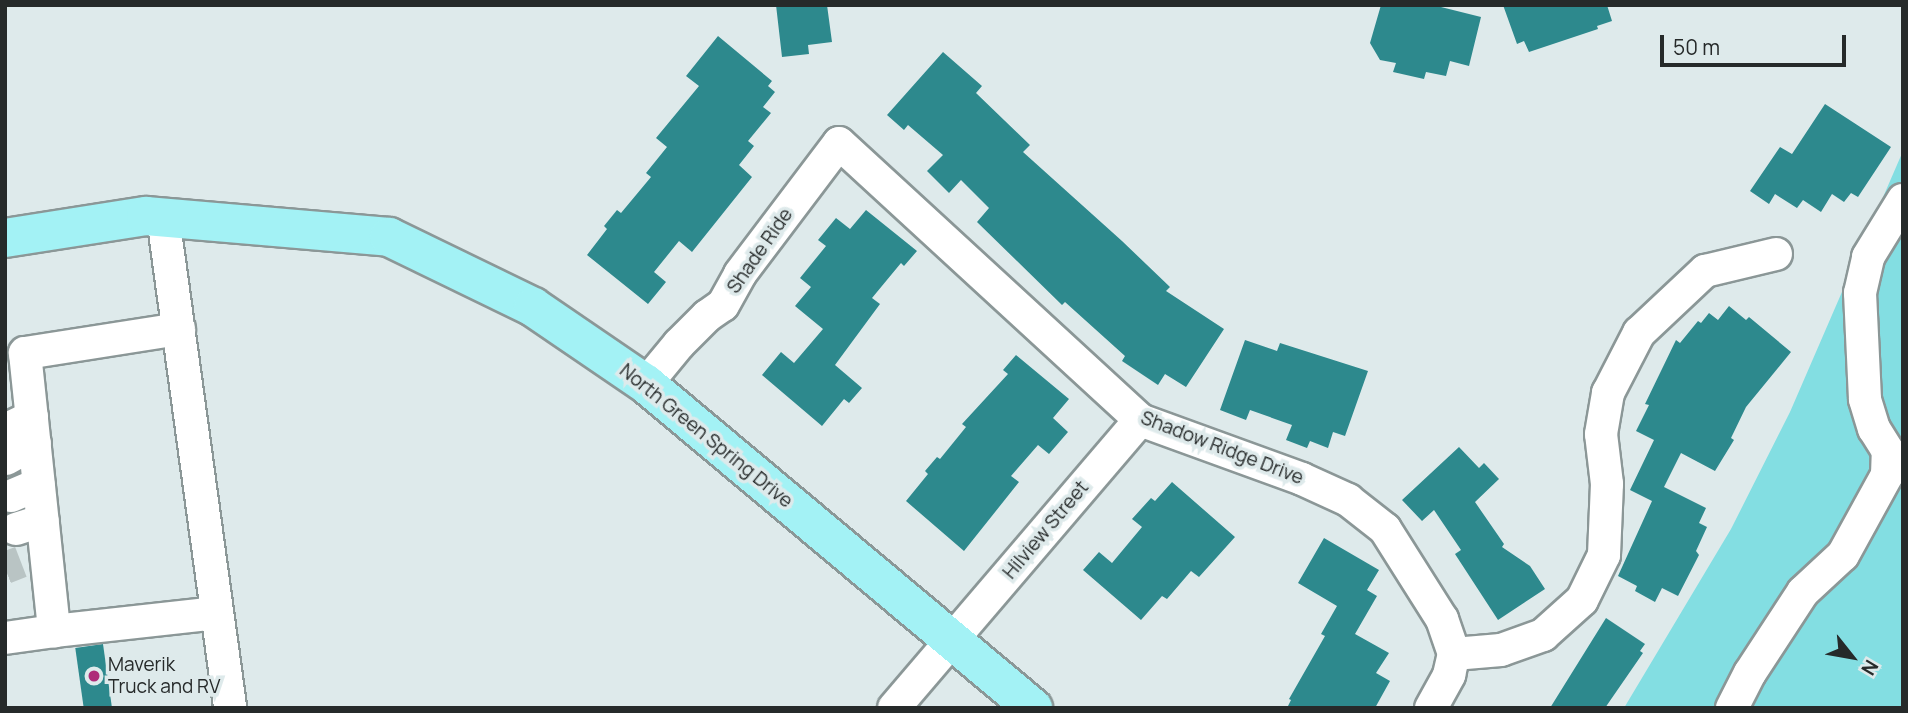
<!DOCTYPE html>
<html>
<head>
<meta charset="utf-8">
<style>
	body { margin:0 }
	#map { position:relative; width:1908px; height:713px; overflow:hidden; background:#deeaeb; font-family:Manrope,sans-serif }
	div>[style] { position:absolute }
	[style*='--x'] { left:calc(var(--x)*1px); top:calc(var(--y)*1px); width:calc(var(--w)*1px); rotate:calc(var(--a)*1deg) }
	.green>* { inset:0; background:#83dee2 }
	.building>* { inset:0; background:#2d898d; transform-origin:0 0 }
	.minor-tunnel>* { height:32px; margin-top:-16px; transform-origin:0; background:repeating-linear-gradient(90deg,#b9c4c4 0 32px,transparent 0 48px) }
	.roads { filter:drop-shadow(2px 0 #8b9797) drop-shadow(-2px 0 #8b9797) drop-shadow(0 2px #8b9797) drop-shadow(0 -2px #8b9797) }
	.minor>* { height:32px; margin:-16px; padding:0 16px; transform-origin:16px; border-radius:16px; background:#fff }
	.major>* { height:38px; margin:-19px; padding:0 19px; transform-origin:19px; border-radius:19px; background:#a3f2f5 }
	.dots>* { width:19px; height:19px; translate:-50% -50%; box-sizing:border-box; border:4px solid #deeaeb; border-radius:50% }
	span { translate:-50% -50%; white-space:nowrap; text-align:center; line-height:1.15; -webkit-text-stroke:7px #deeaeb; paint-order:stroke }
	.street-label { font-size:19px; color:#262a2a }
	.poi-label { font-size:19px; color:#262a2a }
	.left { translate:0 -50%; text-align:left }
	.frame { position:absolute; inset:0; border:7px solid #262a2a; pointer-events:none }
	.north { position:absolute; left:1817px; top:622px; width:70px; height:70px; -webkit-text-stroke:5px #deeaeb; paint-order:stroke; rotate:121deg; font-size:19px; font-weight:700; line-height:28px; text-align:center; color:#262a2a }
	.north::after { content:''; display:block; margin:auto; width:24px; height:32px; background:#262a2a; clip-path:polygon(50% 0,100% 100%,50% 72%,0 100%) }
	.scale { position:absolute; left:1660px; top:35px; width:186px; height:32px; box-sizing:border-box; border:4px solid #262a2a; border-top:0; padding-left:9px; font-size:21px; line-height:24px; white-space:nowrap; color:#262a2a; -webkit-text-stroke:5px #deeaeb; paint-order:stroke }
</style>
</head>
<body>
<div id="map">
	<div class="green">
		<i style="clip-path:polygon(1903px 151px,1903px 708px,1624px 708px,1731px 529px,1790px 412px)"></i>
	</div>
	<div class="building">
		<i style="clip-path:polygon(776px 5px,827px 5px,832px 42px,808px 45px,809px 54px,782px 57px)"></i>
		<i style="clip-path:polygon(1381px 5px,1433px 5px,1481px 17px,1469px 66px,1450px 61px,1446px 76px,1426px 72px,1424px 79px,1393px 72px,1396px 63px,1380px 60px,1370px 43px)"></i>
		<i style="clip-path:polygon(1503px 5px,1607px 5px,1612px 21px,1597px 26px,1598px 29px,1529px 52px,1524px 41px,1517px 44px)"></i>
		<i style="clip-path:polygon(718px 36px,772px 81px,768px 86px,775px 92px,763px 107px,771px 113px,748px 141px,754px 146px,739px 165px,752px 177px,692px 252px,679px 241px,654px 272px,666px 282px,648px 304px,587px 255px,607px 229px,604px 226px,617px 210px,621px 213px,651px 177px,646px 173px,667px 147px,656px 138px,699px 86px,686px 76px)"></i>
		<i style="clip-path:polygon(943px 52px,982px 86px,976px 93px,1030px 145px,1023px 152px,1122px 241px,1170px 287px,1166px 291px,1224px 329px,1186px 387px,1165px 374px,1158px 385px,1122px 361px,1125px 356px,1065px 302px,1062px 305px,977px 222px,989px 208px,961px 180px,949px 193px,927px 171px,943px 155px,908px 125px,904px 130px,887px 115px)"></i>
		<i style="clip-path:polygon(1825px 104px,1891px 147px,1858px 197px,1851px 193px,1844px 202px,1832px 194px,1821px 212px,1803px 200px,1797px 208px,1775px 194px,1769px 204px,1750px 191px,1780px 147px,1792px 154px)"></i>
		<i style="clip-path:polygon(866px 210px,917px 251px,904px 266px,901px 263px,872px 298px,880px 304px,835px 365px,862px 388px,849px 403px,844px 399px,822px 426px,762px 375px,781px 352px,794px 363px,823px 329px,795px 306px,811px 287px,800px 278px,826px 246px,818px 240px,836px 218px,850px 229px)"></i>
		<i style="clip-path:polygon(1729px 306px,1746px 320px,1749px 317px,1791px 352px,1746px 407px,1731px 438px,1734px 440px,1715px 471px,1681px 453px,1664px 487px,1706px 508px,1699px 523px,1707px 527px,1696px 551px,1699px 555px,1678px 596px,1662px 588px,1655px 602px,1635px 591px,1637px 586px,1618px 576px,1652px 501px,1630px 490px,1654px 440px,1636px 431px,1649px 405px,1645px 404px,1676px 340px,1680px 343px,1698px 321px,1701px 323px,1709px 313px,1718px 320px)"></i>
		<i style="clip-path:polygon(1245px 340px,1277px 351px,1280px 343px,1368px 371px,1345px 436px,1333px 432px,1328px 448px,1310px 441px,1307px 448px,1286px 440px,1292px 425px,1250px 410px,1246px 420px,1220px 410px)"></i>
		<i style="clip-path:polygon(1016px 355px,1069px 399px,1053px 418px,1068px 432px,1049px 454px,1038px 445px,1011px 476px,1019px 482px,964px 551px,906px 501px,928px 474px,925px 471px,937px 457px,940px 459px,966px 427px,962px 424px,1008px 374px,1003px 370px)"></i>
		<i style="clip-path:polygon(1459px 447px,1479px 468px,1484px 463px,1499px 479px,1475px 502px,1504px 544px,1502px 547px,1530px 566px,1545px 589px,1498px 620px,1455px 554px,1461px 550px,1434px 510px,1422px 521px,1402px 500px)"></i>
		<i style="clip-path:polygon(1172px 482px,1235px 537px,1199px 577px,1191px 571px,1167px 599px,1162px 596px,1141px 620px,1083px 570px,1099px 552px,1112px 563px,1142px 527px,1132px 519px,1151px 498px,1155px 501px)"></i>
		<i style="clip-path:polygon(1324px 538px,1379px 570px,1367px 590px,1377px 596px,1355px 634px,1389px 653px,1376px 673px,1390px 681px,1375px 708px,1287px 708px,1291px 700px,1289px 699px,1325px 636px,1321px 634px,1337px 606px,1298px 583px)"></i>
		<i style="clip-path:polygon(1606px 618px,1645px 644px,1640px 651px,1643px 653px,1605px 708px,1550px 708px)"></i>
		<i style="left:103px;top:644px;width:65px;height:28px;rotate:82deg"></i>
	</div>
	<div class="minor-tunnel">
		<i style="--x:5;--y:568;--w:17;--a:-21"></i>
	</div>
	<div class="roads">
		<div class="minor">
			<i style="--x:163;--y:217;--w:496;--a:82.2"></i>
			<i style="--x:179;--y:329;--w:156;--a:171.1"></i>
			<i style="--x:25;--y:353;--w:280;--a:84"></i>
			<i style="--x:54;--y:631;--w:164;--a:-6.3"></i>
			<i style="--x:646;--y:384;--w:52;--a:-50.5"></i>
			<i style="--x:679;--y:344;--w:40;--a:-45"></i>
			<i style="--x:707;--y:316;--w:19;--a:-35"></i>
			<i style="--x:723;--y:305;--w:35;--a:-61"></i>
			<i style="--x:740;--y:274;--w:164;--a:-52.9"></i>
			<i style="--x:839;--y:143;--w:409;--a:42.6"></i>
			<i style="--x:1140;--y:420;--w:172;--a:20"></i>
			<i style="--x:1302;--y:479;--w:51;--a:24.5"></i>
			<i style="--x:1348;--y:500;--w:47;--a:38.1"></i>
			<i style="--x:1385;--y:529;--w:107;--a:57.7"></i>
			<i style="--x:1442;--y:619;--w:37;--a:71"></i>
			<i style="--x:5;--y:430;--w:30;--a:-26"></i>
			<i style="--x:6;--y:459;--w:33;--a:-29"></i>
			<i style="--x:11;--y:496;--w:30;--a:-23"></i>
			<i style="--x:16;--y:529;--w:28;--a:-18"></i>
			<i style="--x:5;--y:638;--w:49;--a:-8.1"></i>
			<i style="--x:1454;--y:654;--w:47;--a:-4.9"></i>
			<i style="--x:1501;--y:650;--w:45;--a:-19.7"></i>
			<i style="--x:1543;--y:635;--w:52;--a:-41.9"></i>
			<i style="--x:1582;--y:600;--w:50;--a:-63.9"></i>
			<i style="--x:1604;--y:555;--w:71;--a:-87.6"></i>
			<i style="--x:1607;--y:484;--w:50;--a:-96.8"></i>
			<i style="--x:1601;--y:434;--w:42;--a:-80.3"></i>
			<i style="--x:1608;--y:393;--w:68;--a:-62.7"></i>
			<i style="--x:1639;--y:333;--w:91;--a:-43.2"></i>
			<i style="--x:1705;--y:271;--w:73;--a:-13.5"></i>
			<i style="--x:894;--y:708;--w:379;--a:-49.5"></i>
			<i style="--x:1431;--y:708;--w:38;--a:-61"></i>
			<i style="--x:1449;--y:675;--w:22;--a:-77"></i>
			<i style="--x:1732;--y:708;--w:39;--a:-63"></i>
			<i style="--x:1750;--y:673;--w:97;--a:-56.8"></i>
			<i style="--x:1803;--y:592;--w:54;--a:-42.8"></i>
			<i style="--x:1843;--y:555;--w:91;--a:-61.2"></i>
			<i style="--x:1887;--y:475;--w:24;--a:-88"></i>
			<i style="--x:1888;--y:451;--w:26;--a:-122"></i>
			<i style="--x:1874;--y:429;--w:31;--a:-107"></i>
			<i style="--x:1865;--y:399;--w:106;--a:-92.7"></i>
			<i style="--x:1860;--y:293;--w:37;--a:-77"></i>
			<i style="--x:1868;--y:257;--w:67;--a:-58.4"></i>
		</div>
		<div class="major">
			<i style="--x:5;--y:238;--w:143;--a:-8.9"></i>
			<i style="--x:146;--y:216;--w:244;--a:4.9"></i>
			<i style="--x:389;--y:237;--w:160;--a:25.9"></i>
			<i style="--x:533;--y:307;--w:137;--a:34.3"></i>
			<i style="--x:646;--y:384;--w:505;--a:39.94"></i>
		</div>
	</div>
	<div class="dots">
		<i style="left:94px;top:676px;background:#ae2d79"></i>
	</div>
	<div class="street-label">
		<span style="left:760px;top:251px;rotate:-55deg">Shade Ride</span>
		<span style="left:706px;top:436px;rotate:39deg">North Green Spring Drive</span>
		<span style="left:1222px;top:448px;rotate:21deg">Shadow Ridge Drive</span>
		<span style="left:1046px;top:530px;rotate:-50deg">Hilview Street</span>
	</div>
	<div class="poi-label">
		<span class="left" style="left:108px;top:676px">Maverik<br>Truck and RV</span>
	</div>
	<div class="frame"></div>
	<div class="north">N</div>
	<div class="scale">50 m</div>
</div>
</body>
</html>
